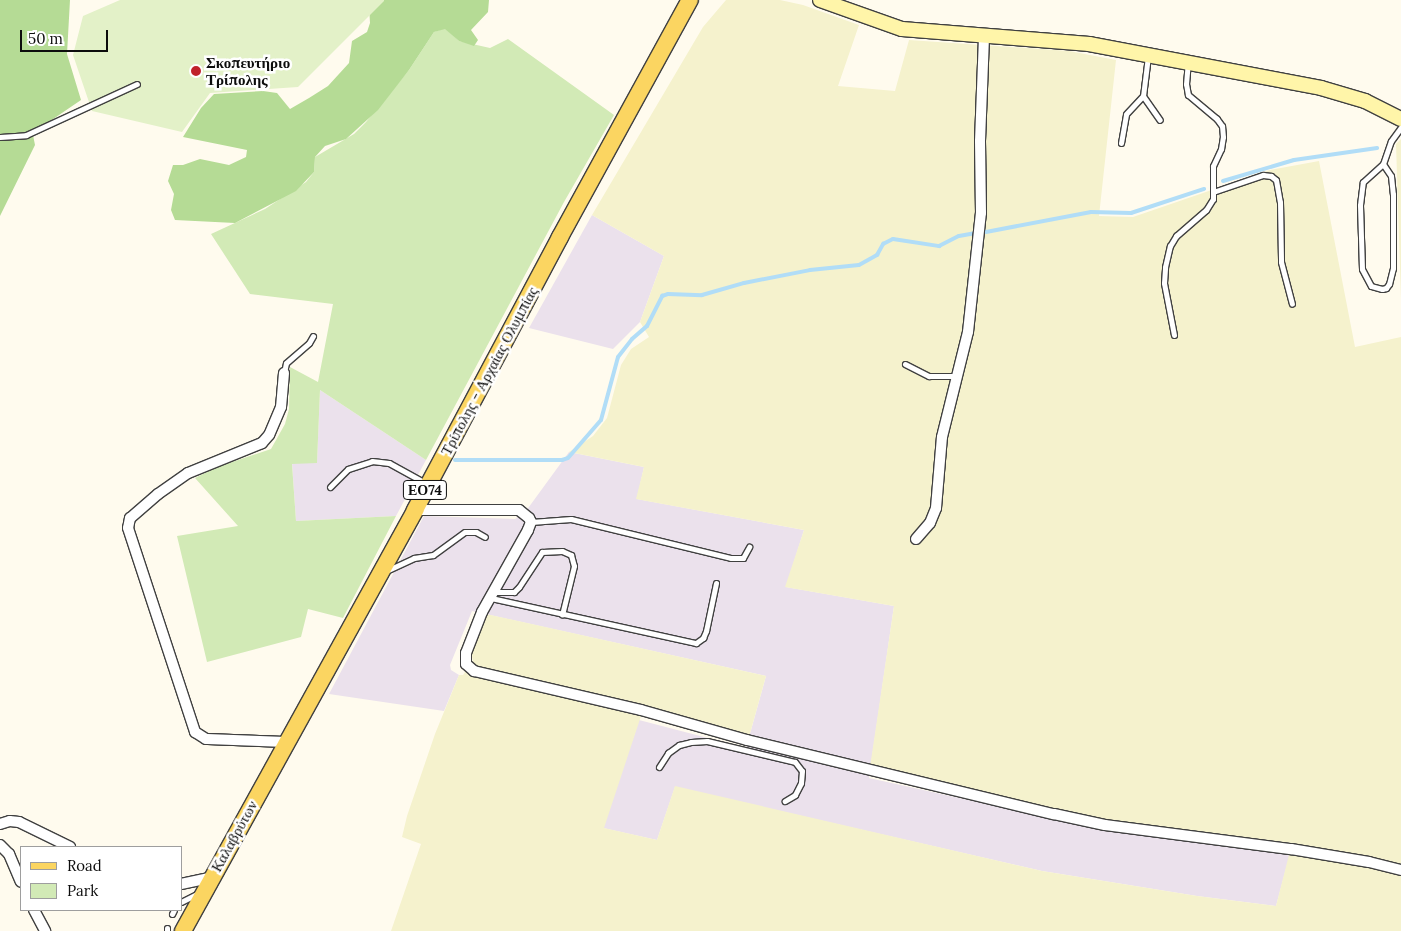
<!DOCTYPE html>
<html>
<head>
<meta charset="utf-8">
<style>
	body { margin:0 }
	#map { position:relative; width:1401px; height:931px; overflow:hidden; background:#fffbee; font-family:Lora,serif }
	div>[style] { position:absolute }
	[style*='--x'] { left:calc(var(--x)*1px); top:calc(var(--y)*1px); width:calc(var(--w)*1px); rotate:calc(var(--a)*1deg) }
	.industrial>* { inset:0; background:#ebe1ec }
	.farmland>* { inset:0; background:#f5f2cd }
	.green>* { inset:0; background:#d2eab6 }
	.forest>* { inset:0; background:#b5db95 }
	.pitch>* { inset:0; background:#e3f1c8 }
	.stream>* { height:4px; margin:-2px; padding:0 2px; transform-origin:2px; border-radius:2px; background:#b1ddf7 }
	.roads { filter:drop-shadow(1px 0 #404040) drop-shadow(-1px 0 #404040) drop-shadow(0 1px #404040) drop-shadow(0 -1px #404040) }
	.lane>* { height:5px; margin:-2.5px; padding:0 2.5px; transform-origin:2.5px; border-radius:2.5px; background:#fff }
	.street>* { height:10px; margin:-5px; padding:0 5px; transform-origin:5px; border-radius:5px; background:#fff }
	.secondary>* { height:14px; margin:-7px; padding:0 7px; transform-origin:7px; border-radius:7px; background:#fff5a9 }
	.primary>* { height:16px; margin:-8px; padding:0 8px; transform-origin:8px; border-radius:8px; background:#fbd561 }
	.dots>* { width:14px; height:14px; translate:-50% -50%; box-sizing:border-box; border:2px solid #fff; border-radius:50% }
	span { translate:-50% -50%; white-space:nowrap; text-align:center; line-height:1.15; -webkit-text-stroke:5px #fff; paint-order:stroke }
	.shield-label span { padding:1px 4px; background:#fff; border:1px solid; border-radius:4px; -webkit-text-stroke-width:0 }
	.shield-label { font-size:14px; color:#0d0d0d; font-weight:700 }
	.poi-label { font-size:15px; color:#0d0d0d; font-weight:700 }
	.left { translate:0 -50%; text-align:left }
	.street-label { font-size:15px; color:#0d0d0d }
	.legend { position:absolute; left:20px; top:846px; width:162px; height:65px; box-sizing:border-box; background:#fff; border:1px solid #9e9e9e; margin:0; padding:6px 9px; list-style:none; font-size:15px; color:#0d0d0d }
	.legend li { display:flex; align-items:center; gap:10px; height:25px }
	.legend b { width:25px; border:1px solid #9e9e9e }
	.scale { position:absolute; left:20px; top:30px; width:88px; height:22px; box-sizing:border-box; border:2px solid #0d0d0d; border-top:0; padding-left:6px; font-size:15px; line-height:18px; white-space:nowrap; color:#0d0d0d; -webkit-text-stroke:4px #fff; paint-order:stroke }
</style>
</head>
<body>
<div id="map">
	<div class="industrial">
		<i style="clip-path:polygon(592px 215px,664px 256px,640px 322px,613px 349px,529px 328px)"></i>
		<i style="clip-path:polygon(320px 390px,426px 460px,396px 516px,296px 521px,292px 463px,317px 462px)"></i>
		<i style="clip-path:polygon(569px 452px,644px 467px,637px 499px,804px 530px,786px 587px,894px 606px,869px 778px,1104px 830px,1290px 854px,1276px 906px,1197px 896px,1042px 871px,675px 787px,657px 840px,603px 828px,639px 720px,746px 748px,766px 676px,472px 611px,450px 665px,451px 670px,459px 675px,444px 711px,329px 694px,424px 516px,515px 519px,526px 511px)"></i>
	</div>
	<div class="farmland">
		<i style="clip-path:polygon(726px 0,780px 0,803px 5px,859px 25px,838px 86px,895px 91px,909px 40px,1069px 51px,1116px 60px,1099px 216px,1133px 217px,1270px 170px,1319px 161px,1355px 347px,1401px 337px,1401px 931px,391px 931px,421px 844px,402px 837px,407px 816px,435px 734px,459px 675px,463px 675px,473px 661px,470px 649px,486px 614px,766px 676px,749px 737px,643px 710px,604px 828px,657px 840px,675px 786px,1042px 871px,1197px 896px,1276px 906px,1292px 843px,1105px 820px,870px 767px,894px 606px,785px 587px,804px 530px,636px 499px,644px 467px,569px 452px,593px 436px,607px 418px,621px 365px,631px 349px,649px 337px,640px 322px,664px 256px,592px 215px,703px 27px)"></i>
		<i style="clip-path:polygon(1401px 139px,1401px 299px,1396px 144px)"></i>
	</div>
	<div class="green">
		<i style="clip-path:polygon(445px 28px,459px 41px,490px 48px,508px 39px,614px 115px,564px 202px,426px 460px,320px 390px,317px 463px,292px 464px,296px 521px,396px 516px,343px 618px,308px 609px,301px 637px,207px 662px,177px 536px,238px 526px,195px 478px,217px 467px,271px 449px,285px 424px,289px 409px,290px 367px,318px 382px,333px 304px,250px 294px,211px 234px,265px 209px,306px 182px,314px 172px,315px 157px,354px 134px,366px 122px,409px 70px,434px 32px)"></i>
	</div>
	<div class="forest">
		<i style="clip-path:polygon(0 0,70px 0,67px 54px,81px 100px,37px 130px,33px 135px,35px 145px,0 216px)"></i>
		<i style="clip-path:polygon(373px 0,489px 0,488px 12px,471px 30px,478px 40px,474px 46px,459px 41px,445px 29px,434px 32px,409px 70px,378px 110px,346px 139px,325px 146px,315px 157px,314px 172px,296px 191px,235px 223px,175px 220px,171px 210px,174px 194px,168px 181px,173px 165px,183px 165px,200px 159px,229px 165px,246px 157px,247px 150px,183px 137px,201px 108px,214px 94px,263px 91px,277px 93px,290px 109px,309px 98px,328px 86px,349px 63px,352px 41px,367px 32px,370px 23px,369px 5px)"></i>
	</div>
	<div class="pitch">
		<i style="clip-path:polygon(120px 0,384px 0,384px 1px,298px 87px,210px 93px,182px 132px,92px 111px,73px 55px,83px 16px)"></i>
	</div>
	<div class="stream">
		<i style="--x:1223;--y:181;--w:74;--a:-16.5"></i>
		<i style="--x:1294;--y:160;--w:84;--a:-8.2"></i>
		<i style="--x:986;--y:232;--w:107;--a:-10.8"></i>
		<i style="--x:1091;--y:212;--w:40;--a:1.4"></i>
		<i style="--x:1131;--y:213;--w:77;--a:-18.2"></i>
		<i style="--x:455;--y:460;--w:107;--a:0"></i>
		<i style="--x:562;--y:460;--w:6;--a:-18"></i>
		<i style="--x:568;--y:458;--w:50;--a:-49"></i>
		<i style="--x:601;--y:420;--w:65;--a:-74.9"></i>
		<i style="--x:618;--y:357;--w:23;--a:-52"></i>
		<i style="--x:632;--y:339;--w:20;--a:-41"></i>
		<i style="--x:647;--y:326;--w:34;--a:-63"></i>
		<i style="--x:662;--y:296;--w:6;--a:-18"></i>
		<i style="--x:668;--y:294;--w:34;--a:2"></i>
		<i style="--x:702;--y:295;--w:44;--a:-15.9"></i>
		<i style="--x:744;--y:283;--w:67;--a:-11.1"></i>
		<i style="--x:810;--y:270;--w:49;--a:-5.8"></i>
		<i style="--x:859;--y:265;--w:21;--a:-29"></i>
		<i style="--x:877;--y:255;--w:13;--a:-61"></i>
		<i style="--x:883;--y:244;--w:11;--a:-27"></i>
		<i style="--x:893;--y:239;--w:47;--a:8.7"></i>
		<i style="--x:939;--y:246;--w:22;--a:-27"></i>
		<i style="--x:959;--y:236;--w:17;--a:-10"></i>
	</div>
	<div class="roads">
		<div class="lane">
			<i style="--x:1148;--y:56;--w:40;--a:97.1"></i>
			<i style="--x:1143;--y:96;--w:29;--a:55"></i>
			<i style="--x:0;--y:137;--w:26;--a:-4"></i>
			<i style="--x:26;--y:135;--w:122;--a:-24.7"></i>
			<i style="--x:1121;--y:143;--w:29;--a:-80"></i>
			<i style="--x:1126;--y:114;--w:25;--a:-47"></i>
			<i style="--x:1383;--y:164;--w:14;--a:56"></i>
			<i style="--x:1391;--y:176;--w:18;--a:84"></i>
			<i style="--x:1393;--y:194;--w:74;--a:90"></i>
			<i style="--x:1393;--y:268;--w:16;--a:104"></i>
			<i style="--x:1389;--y:284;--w:5;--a:127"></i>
			<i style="--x:1386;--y:288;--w:4;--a:166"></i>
			<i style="--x:1382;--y:289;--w:11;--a:-165"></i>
			<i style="--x:1371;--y:286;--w:19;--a:-118"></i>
			<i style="--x:1362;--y:269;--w:64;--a:-91.8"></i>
			<i style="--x:1360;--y:205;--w:23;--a:-83"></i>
			<i style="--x:1363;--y:182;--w:27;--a:-42"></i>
			<i style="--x:1383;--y:164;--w:24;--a:-71"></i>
			<i style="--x:1391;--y:141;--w:17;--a:-54"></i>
			<i style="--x:1213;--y:192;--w:53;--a:-18.8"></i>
			<i style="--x:1263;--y:175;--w:8;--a:7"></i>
			<i style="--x:1271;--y:176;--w:6;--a:39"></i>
			<i style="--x:1276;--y:180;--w:22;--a:80"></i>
			<i style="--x:1280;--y:202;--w:60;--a:89"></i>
			<i style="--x:1281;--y:262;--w:43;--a:75.3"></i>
			<i style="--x:1174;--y:335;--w:53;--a:-100.9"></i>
			<i style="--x:1164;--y:283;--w:16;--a:-86"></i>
			<i style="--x:1165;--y:267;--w:22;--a:-77"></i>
			<i style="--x:1170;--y:246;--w:12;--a:-59"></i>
			<i style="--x:1176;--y:236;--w:40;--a:-41"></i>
			<i style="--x:1206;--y:210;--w:13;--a:-58"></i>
			<i style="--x:1213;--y:199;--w:33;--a:-90"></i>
			<i style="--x:1213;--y:166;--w:19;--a:-65"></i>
			<i style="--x:1221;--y:149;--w:12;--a:-81"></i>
			<i style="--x:1223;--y:137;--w:11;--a:-95"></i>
			<i style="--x:1222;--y:126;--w:9;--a:-126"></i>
			<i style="--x:1217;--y:119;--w:38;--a:-140"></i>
			<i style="--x:1188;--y:95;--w:11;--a:-100"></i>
			<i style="--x:1186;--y:84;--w:21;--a:-85"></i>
			<i style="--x:905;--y:364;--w:27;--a:27"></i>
			<i style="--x:929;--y:376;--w:28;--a:0"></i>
			<i style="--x:284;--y:373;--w:10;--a:-79"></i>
			<i style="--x:286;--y:363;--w:30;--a:-41"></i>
			<i style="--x:309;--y:343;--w:8;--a:-60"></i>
			<i style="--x:330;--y:487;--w:25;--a:-45"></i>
			<i style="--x:348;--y:469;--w:25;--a:-18"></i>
			<i style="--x:372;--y:461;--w:17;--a:7"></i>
			<i style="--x:389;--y:463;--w:43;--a:28.9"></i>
			<i style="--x:531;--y:522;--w:40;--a:-4.3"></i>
			<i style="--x:571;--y:519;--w:165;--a:13.7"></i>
			<i style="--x:731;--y:558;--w:12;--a:0"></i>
			<i style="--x:743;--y:558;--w:13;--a:-61"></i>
			<i style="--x:386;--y:571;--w:31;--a:-25"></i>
			<i style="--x:414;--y:558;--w:19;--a:-9"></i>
			<i style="--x:433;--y:555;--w:39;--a:-36"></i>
			<i style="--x:465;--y:532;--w:11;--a:0"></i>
			<i style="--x:476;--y:532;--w:10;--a:29"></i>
			<i style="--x:494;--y:592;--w:20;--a:0"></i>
			<i style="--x:514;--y:592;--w:7;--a:-45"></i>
			<i style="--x:519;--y:587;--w:42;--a:-56.7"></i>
			<i style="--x:542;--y:552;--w:20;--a:-3"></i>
			<i style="--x:562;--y:551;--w:10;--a:24"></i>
			<i style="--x:571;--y:555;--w:11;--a:75"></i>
			<i style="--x:574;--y:566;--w:50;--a:103.8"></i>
			<i style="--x:491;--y:598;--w:210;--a:12.4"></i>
			<i style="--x:696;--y:643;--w:9;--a:-36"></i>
			<i style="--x:703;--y:638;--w:8;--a:-67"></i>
			<i style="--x:706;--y:631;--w:49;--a:-78.2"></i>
			<i style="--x:659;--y:767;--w:17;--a:-57"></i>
			<i style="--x:668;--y:753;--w:14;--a:-36"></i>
			<i style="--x:679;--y:745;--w:12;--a:-14"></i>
			<i style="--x:691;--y:742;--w:16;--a:-4"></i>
			<i style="--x:707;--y:741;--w:90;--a:13.4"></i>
			<i style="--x:795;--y:762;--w:11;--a:52"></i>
			<i style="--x:802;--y:771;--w:12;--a:95"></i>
			<i style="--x:801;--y:783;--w:13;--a:117"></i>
			<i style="--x:795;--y:795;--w:12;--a:149"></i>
			<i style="--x:181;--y:902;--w:20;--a:-27"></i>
			<i style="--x:172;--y:914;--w:4;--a:-63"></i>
			<i style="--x:167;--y:928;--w:3;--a:90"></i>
		</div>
		<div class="street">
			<i style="--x:284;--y:373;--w:34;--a:95"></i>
			<i style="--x:281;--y:407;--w:30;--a:113"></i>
			<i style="--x:269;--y:435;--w:11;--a:131"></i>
			<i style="--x:262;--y:443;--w:80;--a:157.9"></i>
			<i style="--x:188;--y:473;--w:37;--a:145"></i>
			<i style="--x:158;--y:494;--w:37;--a:139"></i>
			<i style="--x:130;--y:518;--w:10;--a:101"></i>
			<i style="--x:128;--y:528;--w:215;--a:71.8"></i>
			<i style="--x:195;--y:732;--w:13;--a:32"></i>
			<i style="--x:206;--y:739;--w:81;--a:2.1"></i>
			<i style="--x:415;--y:510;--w:104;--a:0"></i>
			<i style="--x:519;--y:510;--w:13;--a:39"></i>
			<i style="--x:529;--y:518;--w:4;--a:63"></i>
			<i style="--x:531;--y:522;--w:9;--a:111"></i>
			<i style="--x:528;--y:530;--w:94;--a:119.3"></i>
			<i style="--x:482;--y:612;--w:44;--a:111.3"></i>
			<i style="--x:466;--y:653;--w:11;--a:90"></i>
			<i style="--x:466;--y:664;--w:11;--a:41"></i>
			<i style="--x:474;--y:671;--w:171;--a:13.1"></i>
			<i style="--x:641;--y:710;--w:110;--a:15.8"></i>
			<i style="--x:747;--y:740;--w:316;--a:13.6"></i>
			<i style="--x:1054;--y:814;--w:52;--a:12.2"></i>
			<i style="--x:1105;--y:825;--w:188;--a:7.4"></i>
			<i style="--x:1291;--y:849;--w:79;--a:9.5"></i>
			<i style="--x:1369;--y:862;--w:33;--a:14"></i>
			<i style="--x:916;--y:539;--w:21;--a:-49"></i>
			<i style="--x:930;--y:523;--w:16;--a:-68"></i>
			<i style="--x:936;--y:508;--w:71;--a:-85.2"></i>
			<i style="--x:942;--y:437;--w:108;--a:-76.1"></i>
			<i style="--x:968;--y:332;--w:120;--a:-83.8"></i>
			<i style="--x:981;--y:213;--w:72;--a:-90.8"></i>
			<i style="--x:980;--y:141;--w:105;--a:-87.8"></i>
			<i style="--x:0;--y:824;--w:10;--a:-17"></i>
			<i style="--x:10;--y:821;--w:9;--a:6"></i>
			<i style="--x:19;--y:822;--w:57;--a:26.1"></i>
			<i style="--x:0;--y:845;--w:13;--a:45"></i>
			<i style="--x:9;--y:854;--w:30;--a:67"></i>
			<i style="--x:181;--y:884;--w:30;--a:-12"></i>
			<i style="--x:34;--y:910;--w:24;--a:62"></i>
		</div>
		<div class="secondary">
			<i style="--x:820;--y:0;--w:87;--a:19.5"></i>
			<i style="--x:902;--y:29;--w:188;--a:4.6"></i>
			<i style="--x:1089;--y:44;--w:236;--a:10.7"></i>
			<i style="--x:1321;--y:88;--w:46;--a:16.5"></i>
			<i style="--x:1365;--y:101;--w:40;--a:26.6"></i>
		</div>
		<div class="primary">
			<i style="--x:183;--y:931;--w:481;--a:-61.1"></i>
			<i style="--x:415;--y:510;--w:309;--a:-62"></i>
			<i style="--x:560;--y:237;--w:270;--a:-61.3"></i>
		</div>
	</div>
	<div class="dots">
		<i style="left:196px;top:71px;background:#c0222b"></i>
	</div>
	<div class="shield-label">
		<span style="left:425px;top:490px">ΕΟ74</span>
	</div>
	<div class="poi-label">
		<span class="left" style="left:206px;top:71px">Σκοπευτήριο<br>Τρίπολης</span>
	</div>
	<div class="street-label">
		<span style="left:489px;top:371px;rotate:-62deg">Τρίπολης - Αρχαίας Ολυμπίας</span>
		<span style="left:234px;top:836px;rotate:-61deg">Καλαβρύτων</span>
	</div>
	<ul class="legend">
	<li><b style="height:6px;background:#fbd561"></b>Road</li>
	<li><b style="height:14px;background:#d2eab6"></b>Park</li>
	</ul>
	<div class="scale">50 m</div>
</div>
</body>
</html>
